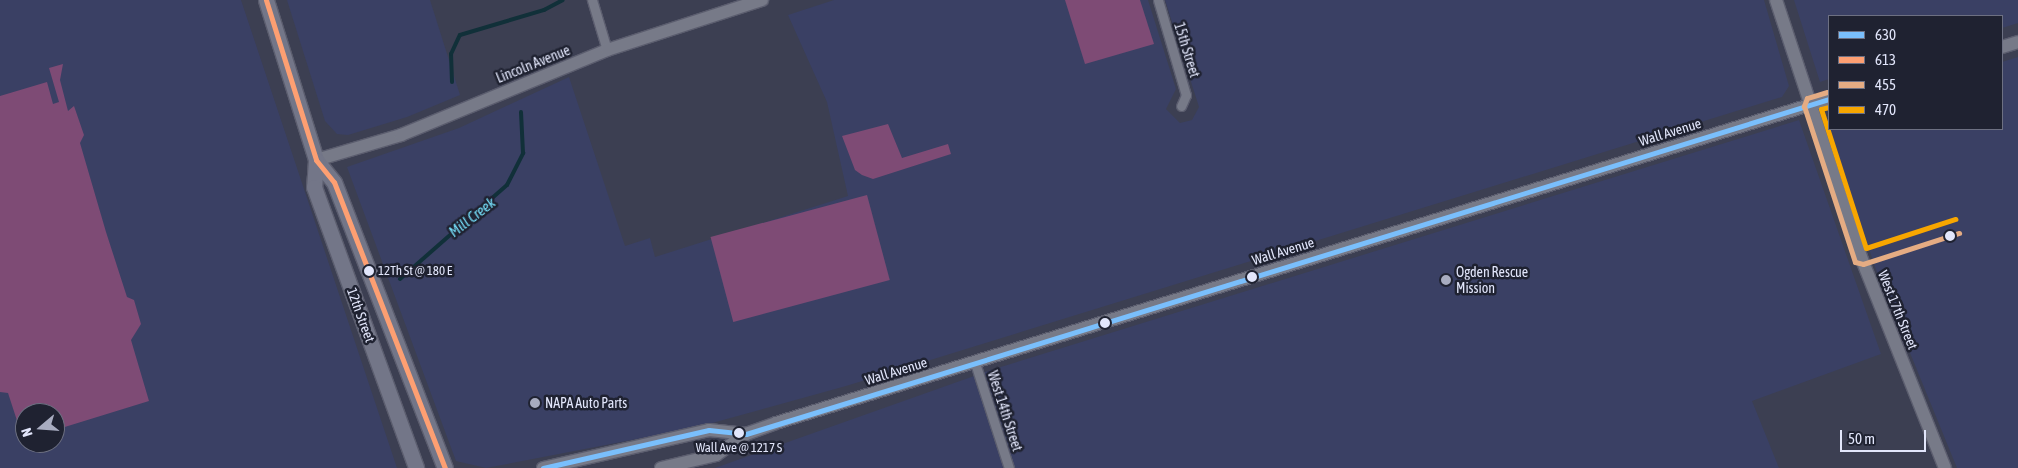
<!DOCTYPE html>
<html>
<head>
<meta charset="utf-8">
<style>
	body { margin:0 }
	#map { position:relative; width:2018px; height:468px; overflow:hidden; background:#3c3f52; font-family:"Asap Condensed",sans-serif }
	div>[style] { position:absolute }
	[style*='--x'] { left:calc(var(--x)*1px); top:calc(var(--y)*1px); width:calc(var(--w)*1px); rotate:calc(var(--a)*1deg) }
	.built>* { inset:0; background:#3a4064 }
	.green>* { inset:0; background:#7e4b75; transform-origin:0 0 }
	.stream>* { height:4px; margin:-2px; padding:0 2px; transform-origin:2px; border-radius:2px; background:#113039 }
	.roads { filter:drop-shadow(1px 0 #5b5d6e) drop-shadow(-1px 0 #5b5d6e) drop-shadow(0 1px #5b5d6e) drop-shadow(0 -1px #5b5d6e) }
	.street>* { height:9px; margin:-4.5px; padding:0 4.5px; transform-origin:4.5px; border-radius:4.5px; background:#777a88 }
	.secondary>* { height:12px; margin:-6px; padding:0 6px; transform-origin:6px; border-radius:6px; background:#777a88 }
	.primary>* { height:15px; margin:-7.5px; padding:0 7.5px; transform-origin:7.5px; border-radius:7.5px; background:#737688 }
	.bus-1>* { height:5px; margin:-2.5px; padding:0 2.5px; transform-origin:2.5px; border-radius:2.5px; background:#7abffc }
	.bus-2>* { height:5px; margin:-2.5px; padding:0 2.5px; transform-origin:2.5px; border-radius:2.5px; background:#fd9f72 }
	.bus-3>* { height:5px; margin:-2.5px; padding:0 2.5px; transform-origin:2.5px; border-radius:2.5px; background:#e5ac83 }
	.bus-4>* { height:5px; margin:-2.5px; padding:0 2.5px; transform-origin:2.5px; border-radius:2.5px; background:#f7a600 }
	.dots>* { width:14px; height:14px; translate:-50% -50%; box-sizing:border-box; border:2px solid #1f2231; border-radius:50% }
	span { translate:-50% -50%; white-space:nowrap; text-align:center; line-height:1.15; -webkit-text-stroke:5px #1f2231; paint-order:stroke }
	.bus-label { font-size:13px; color:#e2e6fb }
	.left { translate:0 -50%; text-align:left }
	.street-label { font-size:14px; color:#e2e6fb }
	.poi-label { font-size:14px; color:#e2e6fb }
	.water-label { font-size:15px; color:#77e2fd; font-style:italic }
	.legend { position:absolute; left:1828px; top:15px; width:175px; height:115px; box-sizing:border-box; background:#1f2231; border:1px solid #6d7082; margin:0; padding:6px 9px; list-style:none; font-size:15px; color:#e2e6fb }
	.legend li { display:flex; align-items:center; gap:10px; height:25px }
	.legend b { width:25px; border:1px solid #6d7082 }
	.north { position:absolute; left:15px; top:403px; width:50px; height:50px; box-sizing:border-box; background:#1f2231; border:1px solid #6d7082; border-radius:50%; rotate:252deg; font-size:14px; font-weight:700; line-height:20px; text-align:center; color:#e2e6fb }
	.north::after { content:''; display:block; margin:auto; width:18px; height:22px; background:#a8acc0; clip-path:polygon(50% 0,100% 100%,50% 72%,0 100%) }
	.scale { position:absolute; left:1840px; top:430px; width:86px; height:22px; box-sizing:border-box; border:2px solid #e2e6fb; border-top:0; padding-left:6px; font-size:15px; line-height:18px; white-space:nowrap; color:#e2e6fb; -webkit-text-stroke:4px #1f2231; paint-order:stroke }
</style>
</head>
<body>
<div id="map">
	<div class="built">
		<i style="clip-path:polygon(evenodd,0 0,241px 0,397px 468px,0 468px,0 0,25px 413px,55px 413px,55px 443px,25px 443px,25px 413px)"></i>
		<i style="clip-path:polygon(287px 0,430px 0,460px 95px,407px 117px,348px 135px,337px 134px,325px 121px)"></i>
		<i style="clip-path:polygon(834px 0,1148px 0,1176px 89px,1166px 109px,1180px 123px,1192px 120px,1199px 107px,1165px 0,1764px 0,1789px 86px,1782px 97px,846px 386px,694px 428px,486px 468px,456px 461px,347px 167px,459px 128px,569px 77px,625px 246px,650px 238px,655px 257px,848px 196px,827px 102px,788px 15px)"></i>
		<i style="clip-path:polygon(1794px 0,2018px 0,2018px 23px,2002px 28px,2002px 16px,1829px 16px,1829px 79px,1820px 82px)"></i>
		<i style="clip-path:polygon(2018px 57px,2018px 468px,1957px 468px,1875px 267px,1830px 129px,2002px 129px,2002px 62px)"></i>
		<i style="clip-path:polygon(1799px 120px,1881px 354px,1752px 401px,1779px 468px,715px 468px,991px 370px)"></i>
	</div>
	<div class="green">
		<i style="clip-path:polygon(1065px 0,1140px 0,1154px 44px,1085px 64px)"></i>
		<i style="clip-path:polygon(63px 64px,60px 80px,68px 111px,74px 106px,84px 135px,80px 143px,106px 232px,127px 297px,134px 300px,141px 324px,131px 340px,149px 401px,55px 430px,55px 413px,25px 413px,23px 439px,8px 393px,0 392px,0 96px,47px 82px,53px 104px,59px 102px,49px 68px)"></i>
		<i style="clip-path:polygon(888px 124px,902px 158px,948px 144px,951px 154px,873px 179px,862px 175px,855px 170px,842px 136px)"></i>
		<i style="left:867px;top:195px;width:88px;height:162px;rotate:75deg"></i>
	</div>
	<div class="stream">
		<i style="--x:452;--y:82;--w:28;--a:-92"></i>
		<i style="--x:451;--y:54;--w:21;--a:-65"></i>
		<i style="--x:460;--y:35;--w:88;--a:-16.6"></i>
		<i style="--x:544;--y:10;--w:21;--a:-28"></i>
		<i style="--x:400;--y:279;--w:142;--a:-41.3"></i>
		<i style="--x:507;--y:185;--w:36;--a:-63"></i>
		<i style="--x:523;--y:153;--w:41;--a:-92.8"></i>
	</div>
	<div class="roads">
		<div class="street">
			<i style="--x:592;--y:0;--w:52;--a:73.3"></i>
			<i style="--x:1158;--y:0;--w:99;--a:73.6"></i>
			<i style="--x:1186;--y:95;--w:12;--a:114"></i>
			<i style="--x:975;--y:363;--w:110;--a:72.1"></i>
		</div>
		<div class="secondary">
			<i style="--x:1776;--y:0;--w:271;--a:71.7"></i>
			<i style="--x:1861;--y:257;--w:227;--a:68.3"></i>
			<i style="--x:2002;--y:47;--w:17;--a:-17"></i>
			<i style="--x:316;--y:160;--w:89;--a:-16.4"></i>
			<i style="--x:401;--y:135;--w:223;--a:-22.4"></i>
			<i style="--x:607;--y:50;--w:163;--a:-17.9"></i>
			<i style="--x:543;--y:468;--w:170;--a:-12.9"></i>
			<i style="--x:709;--y:430;--w:37;--a:6"></i>
			<i style="--x:661;--y:468;--w:57;--a:-13.3"></i>
			<i style="--x:716;--y:455;--w:37;--a:-35"></i>
			<i style="--x:746;--y:434;--w:32;--a:-20"></i>
			<i style="--x:776;--y:423;--w:1102;--a:-17.1"></i>
		</div>
		<div class="primary">
			<i style="--x:266;--y:0;--w:168;--a:72.6"></i>
			<i style="--x:316;--y:160;--w:28;--a:51"></i>
			<i style="--x:334;--y:182;--w:307;--a:68.8"></i>
			<i style="--x:316;--y:160;--w:27;--a:94"></i>
			<i style="--x:314;--y:187;--w:299;--a:70"></i>
		</div>
	</div>
	<div class="bus-1">
		<i style="--x:543;--y:468;--w:170;--a:-12.9"></i>
		<i style="--x:709;--y:430;--w:37;--a:6"></i>
		<i style="--x:746;--y:434;--w:1134;--a:-17.19"></i>
	</div>
	<div class="bus-2">
		<i style="--x:266;--y:0;--w:168;--a:72.6"></i>
		<i style="--x:316;--y:160;--w:28;--a:51"></i>
		<i style="--x:334;--y:182;--w:307;--a:68.8"></i>
	</div>
	<div class="bus-3">
		<i style="--x:1827;--y:92;--w:21;--a:163"></i>
		<i style="--x:1807;--y:98;--w:9;--a:111"></i>
		<i style="--x:1804;--y:106;--w:164;--a:71.9"></i>
		<i style="--x:1855;--y:262;--w:8;--a:14"></i>
		<i style="--x:1863;--y:264;--w:101;--a:-17.9"></i>
	</div>
	<div class="bus-4">
		<i style="--x:1829;--y:107;--w:8;--a:166"></i>
		<i style="--x:1821;--y:109;--w:146;--a:72.1"></i>
		<i style="--x:1866;--y:248;--w:94;--a:-18"></i>
	</div>
	<div class="dots">
		<i style="left:1950px;top:236px;background:#e2e6fb"></i>
		<i style="left:369px;top:271px;background:#e2e6fb"></i>
		<i style="left:1252px;top:277px;background:#e2e6fb"></i>
		<i style="left:1446px;top:280px;background:#a8acc0"></i>
		<i style="left:1105px;top:323px;background:#e2e6fb"></i>
		<i style="left:535px;top:403px;background:#a8acc0"></i>
		<i style="left:739px;top:433px;background:#e2e6fb"></i>
	</div>
	<div class="bus-label">
		<span class="left" style="left:378px;top:271px">12Th St @ 180 E</span>
		<span style="left:739px;top:448px">Wall Ave @ 1217 S</span>
	</div>
	<div class="street-label">
		<span style="left:1187px;top:50px;rotate:73deg">15th Street</span>
		<span style="left:533px;top:64px;rotate:-22deg">Lincoln Avenue</span>
		<span style="left:1670px;top:132px;rotate:-17deg">Wall Avenue</span>
		<span style="left:1283px;top:251px;rotate:-17deg">Wall Avenue</span>
		<span style="left:1898px;top:310px;rotate:68deg">West 17th Street</span>
		<span style="left:361px;top:315px;rotate:70deg">12th Street</span>
		<span style="left:896px;top:371px;rotate:-17deg">Wall Avenue</span>
		<span style="left:1005px;top:411px;rotate:72deg">West 14th Street</span>
	</div>
	<div class="poi-label">
		<span class="left" style="left:1456px;top:280px">Ogden Rescue<br>Mission</span>
		<span class="left" style="left:545px;top:403px">NAPA Auto Parts</span>
	</div>
	<div class="water-label">
		<span style="left:472px;top:217px;rotate:-38deg">Mill Creek</span>
	</div>
	<ul class="legend">
	<li><b style="height:6px;background:#7abffc"></b>630</li>
	<li><b style="height:6px;background:#fd9f72"></b>613</li>
	<li><b style="height:6px;background:#e5ac83"></b>455</li>
	<li><b style="height:6px;background:#f7a600"></b>470</li>
	</ul>
	<div class="north">N</div>
	<div class="scale">50 m</div>
</div>
</body>
</html>
